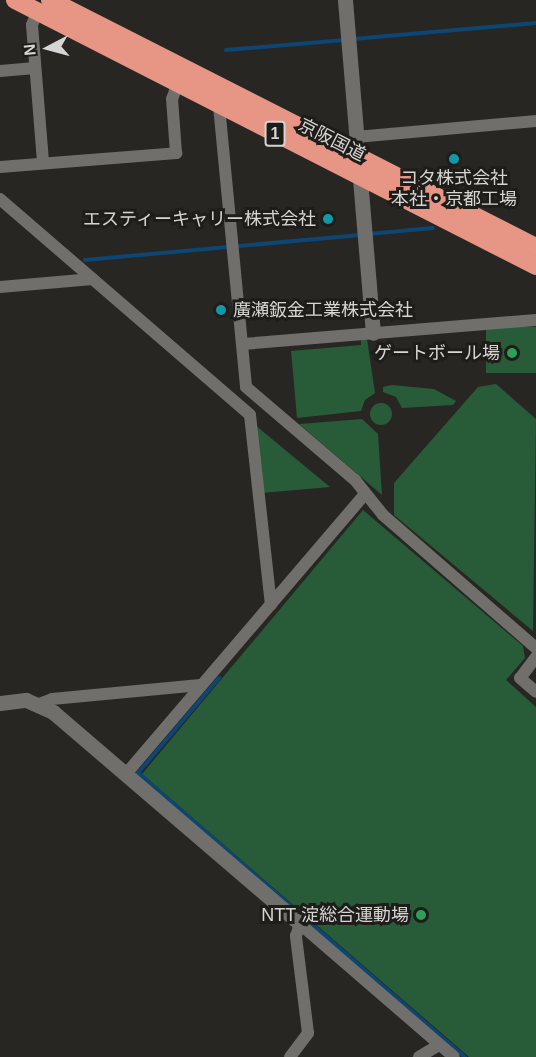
<!DOCTYPE html>
<html>
<head>
<meta charset="utf-8">
<style>
	body { margin:0 }
	#map { position:relative; width:536px; height:1057px; overflow:hidden; background:#282623; font-family:Helvetica,"Noto Sans JP",sans-serif }
	div>[style] { position:absolute }
	[style*='--x'] { left:calc(var(--x)*1px); top:calc(var(--y)*1px); width:calc(var(--w)*1px); rotate:calc(var(--a)*1deg) }
	.green>* { inset:0; background:#285b37; transform-origin:0 0 }
	.round { border-radius:50% }
	.stream>* { height:4px; margin:-2px; padding:0 2px; transform-origin:2px; border-radius:2px; background:#0d4573 }
	.street>* { height:12px; margin:-6px; padding:0 6px; transform-origin:6px; border-radius:6px; background:#716f6b }
	.secondary>* { height:15px; margin:-7.5px; padding:0 7.5px; transform-origin:7.5px; border-radius:7.5px; background:#716f6b }
	.highway>* { height:18px; margin:-9px; padding:0 9px; transform-origin:9px; border-radius:9px; background:#e79584 }
	.dots>* { width:16px; height:16px; translate:-50% -50%; box-sizing:border-box; border:3px solid #1e1d19; border-radius:50% }
	span { translate:-50% -50%; white-space:nowrap; text-align:center; line-height:1.15; -webkit-text-stroke:6px #1e1d19; paint-order:stroke }
	.shield-label span { padding:2px 4px; background:#1e1d19; border:2px solid; border-radius:4px; -webkit-text-stroke-width:0 }
	.shield-label { font-size:16px; color:#d6d5d3; font-weight:700 }
	.street-label { font-size:18px; color:#d6d5d3 }
	.poi-label { font-size:18px; color:#d6d5d3 }
	.right { translate:-100% -50%; text-align:right }
	.left { translate:0 -50%; text-align:left }
	.north { position:absolute; left:18px; top:18px; width:60px; height:60px; -webkit-text-stroke:4px #1e1d19; paint-order:stroke; rotate:264deg; font-size:16px; font-weight:700; line-height:24px; text-align:center; color:#d6d5d3 }
	.north::after { content:''; display:block; margin:auto; width:21px; height:27px; background:#d6d5d3; clip-path:polygon(50% 0,100% 100%,50% 72%,0 100%) }
</style>
</head>
<body>
<div id="map">
	<div class="green">
		<i style="left:536px;top:327px;width:46px;height:50px;rotate:90deg"></i>
		<i style="clip-path:polygon(367px 339px,375px 393px,365px 400px,361px 411px,297px 418px,291px 351px,361px 345px,361px 340px)"></i>
		<i style="clip-path:polygon(496px 384px,536px 419px,533px 631px,394px 515px,394px 483px,478px 387px)"></i>
		<i style="clip-path:polygon(392px 385px,434px 389px,456px 401px,453px 405px,402px 408px,396px 397px,383px 392px,383px 387px)"></i>
		<i class="round" style="left:370px;top:403px;width:22px;height:22px"></i>
		<i style="clip-path:polygon(362px 419px,378px 434px,382px 495px,299px 424px)"></i>
		<i style="clip-path:polygon(255px 425px,330px 487px,262px 493px)"></i>
		<i style="clip-path:polygon(363px 510px,523px 646px,525px 658px,506px 680px,536px 707px,536px 1057px,469px 1057px,142px 774px)"></i>
	</div>
	<div class="stream">
		<i style="--x:353;--y:39;--w:184;--a:-5"></i>
		<i style="--x:226;--y:50;--w:119;--a:-4.8"></i>
		<i style="--x:368;--y:234;--w:65;--a:-5.3"></i>
		<i style="--x:85;--y:260;--w:277;--a:-5.2"></i>
		<i style="--x:219;--y:678;--w:125;--a:130.5"></i>
		<i style="--x:138;--y:773;--w:433;--a:41"></i>
	</div>
	<div class="street">
		<i style="--x:37;--y:12;--w:14;--a:111"></i>
		<i style="--x:32;--y:25;--w:138;--a:85.4"></i>
		<i style="--x:0;--y:71;--w:35;--a:-5"></i>
		<i style="--x:219;--y:106;--w:282;--a:84.5"></i>
		<i style="--x:246;--y:387;--w:143;--a:40.5"></i>
		<i style="--x:355;--y:480;--w:45;--a:51.3"></i>
		<i style="--x:383;--y:515;--w:203;--a:41"></i>
		<i style="--x:356;--y:137;--w:181;--a:-5.1"></i>
		<i style="--x:0;--y:167;--w:177;--a:-4.5"></i>
		<i style="--x:176;--y:153;--w:54;--a:-94.2"></i>
		<i style="--x:172;--y:99;--w:14;--a:-69"></i>
		<i style="--x:0;--y:199;--w:330;--a:40.8"></i>
		<i style="--x:250;--y:415;--w:191;--a:83.7"></i>
		<i style="--x:0;--y:287;--w:93;--a:-4.9"></i>
		<i style="--x:243;--y:344;--w:294;--a:-4.7"></i>
		<i style="--x:536;--y:657;--w:26;--a:127"></i>
		<i style="--x:520;--y:678;--w:21;--a:41"></i>
		<i style="--x:39;--y:704;--w:14;--a:-21"></i>
		<i style="--x:52;--y:699;--w:149;--a:-5.4"></i>
		<i style="--x:125;--y:775;--w:368;--a:-49.5"></i>
		<i style="--x:290;--y:1057;--w:30;--a:-53"></i>
		<i style="--x:308;--y:1033;--w:98;--a:-97.1"></i>
		<i style="--x:296;--y:936;--w:13;--a:-72"></i>
		<i style="--x:300;--y:924;--w:203;--a:40.8"></i>
		<i style="--x:419;--y:1057;--w:23;--a:-31"></i>
	</div>
	<div class="secondary">
		<i style="--x:345;--y:0;--w:334;--a:85.2"></i>
		<i style="--x:0;--y:703;--w:26;--a:-7"></i>
		<i style="--x:26;--y:700;--w:30;--a:24"></i>
		<i style="--x:53;--y:712;--w:326;--a:40.6"></i>
	</div>
	<div class="highway">
		<i style="--x:15;--y:0;--w:585;--a:27.05"></i>
		<i style="--x:50;--y:0;--w:545;--a:26.94"></i>
	</div>
	<div class="dots">
		<i style="left:454px;top:159px;background:#0f9aa8"></i>
		<i style="left:328px;top:219px;background:#0f9aa8"></i>
		<i style="left:221px;top:310px;background:#0f9aa8"></i>
		<i style="left:512px;top:353px;background:#2e9e5b"></i>
		<i style="left:421px;top:915px;background:#2e9e5b"></i>
	</div>
	<div class="shield-label">
		<span style="left:275px;top:134px">1</span>
	</div>
	<div class="street-label">
		<span style="left:332px;top:140px;rotate:27deg">京阪国道</span>
	</div>
	<div class="poi-label">
		<span style="left:454px;top:189px">コタ株式会社<br>本社・京都工場</span>
		<span class="right" style="left:316px;top:219px">エスティーキャリー株式会社</span>
		<span class="left" style="left:233px;top:310px">廣瀬鈑金工業株式会社</span>
		<span class="right" style="left:500px;top:353px">ゲートボール場</span>
		<span class="right" style="left:409px;top:915px">NTT 淀総合運動場</span>
	</div>
	<div class="north">N</div>
</div>
</body>
</html>
